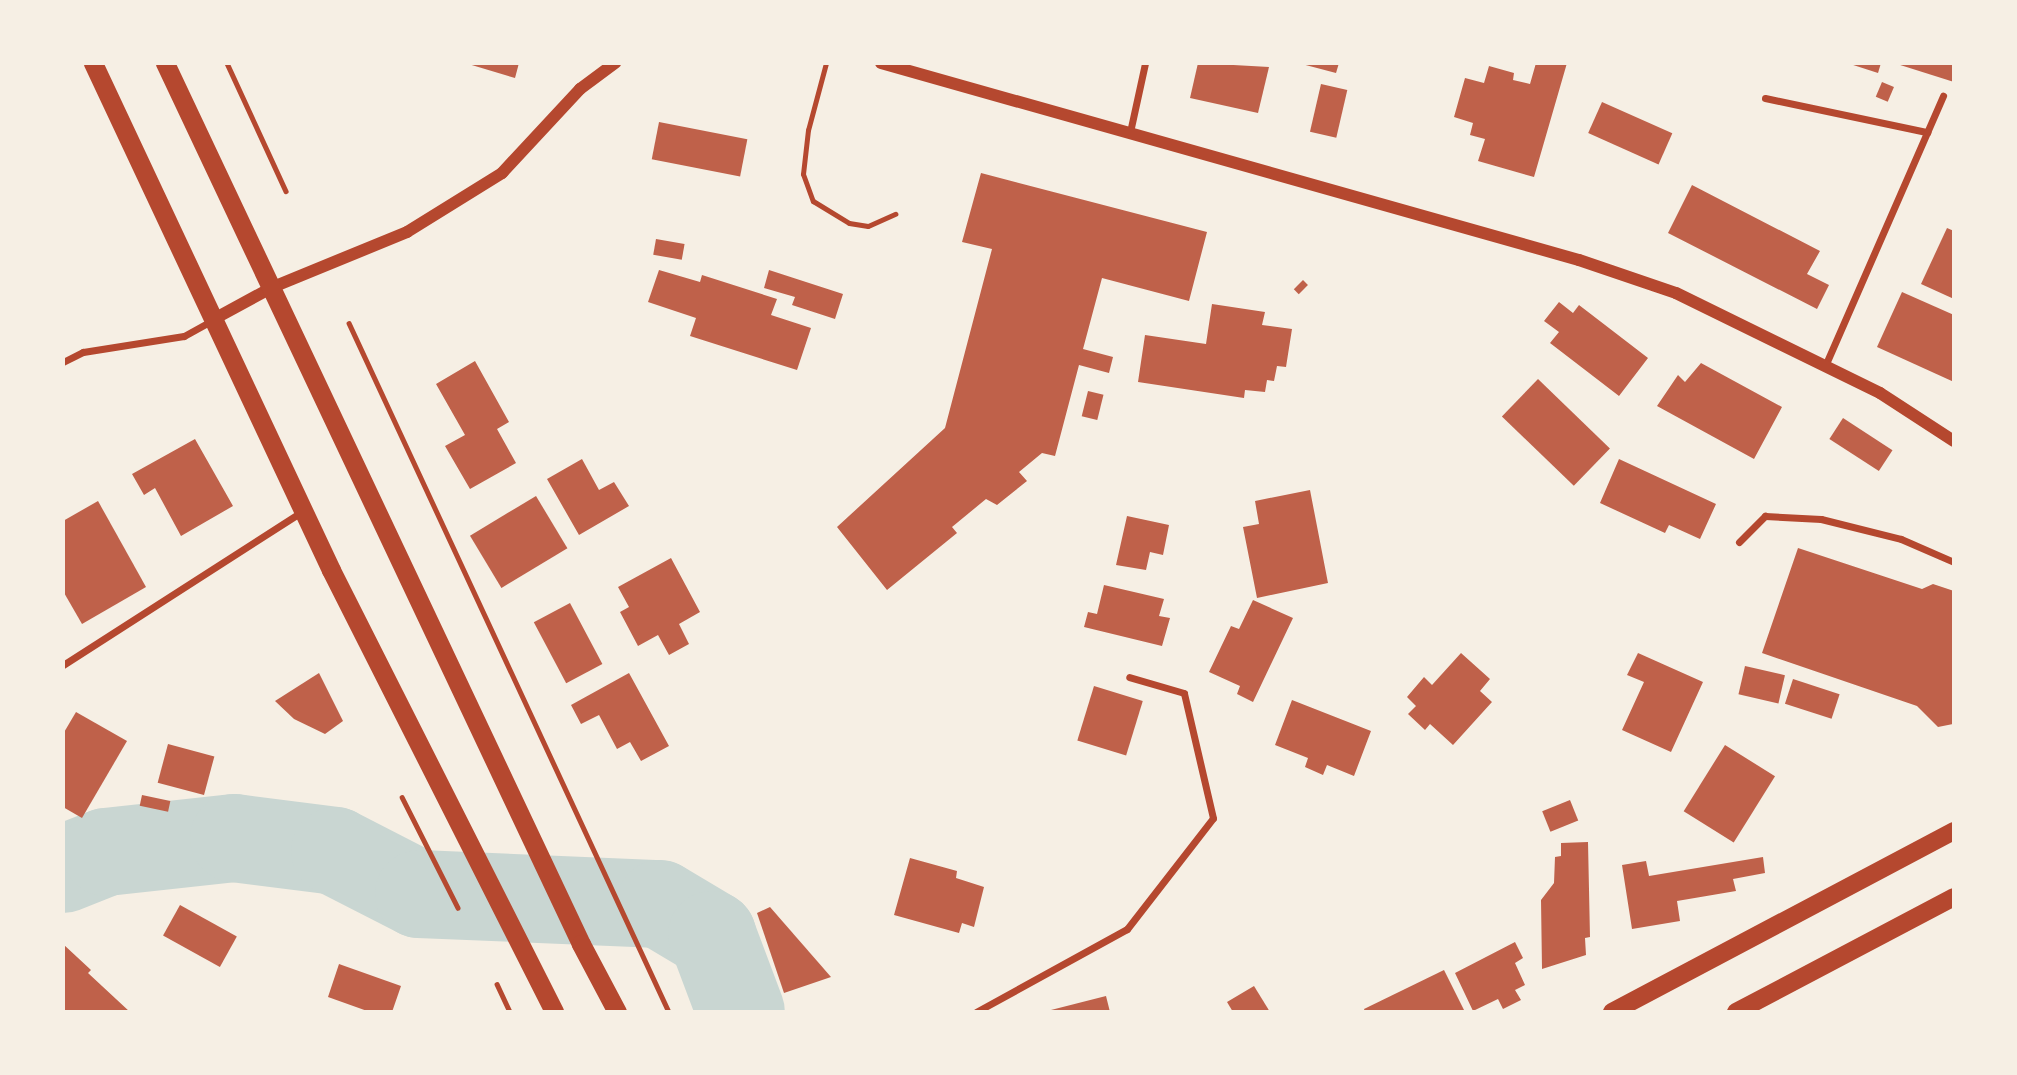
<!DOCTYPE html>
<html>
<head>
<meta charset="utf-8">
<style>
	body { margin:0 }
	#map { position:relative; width:2017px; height:1075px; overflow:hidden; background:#f6efe4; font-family:"Playfair Display",serif }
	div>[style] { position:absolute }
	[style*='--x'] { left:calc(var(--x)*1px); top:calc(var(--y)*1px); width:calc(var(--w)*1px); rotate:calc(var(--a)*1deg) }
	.river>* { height:88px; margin:-44px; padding:0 44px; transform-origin:44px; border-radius:44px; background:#c9d6d2 }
	.building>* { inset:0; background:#bf614a; transform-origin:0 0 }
	.path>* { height:4.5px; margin:-2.25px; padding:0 2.25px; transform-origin:2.25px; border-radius:2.25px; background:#b5482f }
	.service>* { height:5px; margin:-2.5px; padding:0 2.5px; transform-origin:2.5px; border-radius:2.5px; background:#b5482f }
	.minor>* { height:7px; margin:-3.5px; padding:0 3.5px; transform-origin:3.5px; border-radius:3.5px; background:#b5482f }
	.tertiary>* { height:12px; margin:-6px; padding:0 6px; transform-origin:6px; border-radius:6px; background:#b5482f }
	.primary>* { height:18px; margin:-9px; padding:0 9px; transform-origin:9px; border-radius:9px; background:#b5482f }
	.trunk>* { height:19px; margin:-9.5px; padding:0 9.5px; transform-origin:9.5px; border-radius:9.5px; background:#b5482f }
	span { translate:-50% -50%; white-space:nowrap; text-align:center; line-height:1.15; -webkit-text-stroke:5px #f6efe4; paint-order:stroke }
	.frame { position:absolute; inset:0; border:65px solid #f6efe4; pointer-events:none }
</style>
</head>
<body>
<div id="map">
	<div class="river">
		<i style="--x:63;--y:869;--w:46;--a:-21.6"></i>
		<i style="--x:106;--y:852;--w:129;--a:-6.2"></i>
		<i style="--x:234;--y:838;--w:102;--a:7.3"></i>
		<i style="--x:335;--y:851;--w:94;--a:27.1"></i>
		<i style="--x:419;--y:894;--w:241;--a:2.4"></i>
		<i style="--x:660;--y:904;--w:61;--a:30.8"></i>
		<i style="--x:712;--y:935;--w:82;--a:69.4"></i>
	</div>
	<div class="building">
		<i style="clip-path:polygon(465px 63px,519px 63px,515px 78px)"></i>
		<i style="clip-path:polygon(1198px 63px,1269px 67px,1258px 113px,1190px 98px)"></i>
		<i style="clip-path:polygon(1298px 63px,1339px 63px,1336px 73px)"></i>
		<i style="clip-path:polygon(1536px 63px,1567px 63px,1534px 177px,1478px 161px,1485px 139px,1470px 135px,1473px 123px,1454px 117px,1465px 78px,1484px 83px,1489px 66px,1514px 73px,1513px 80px,1530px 84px)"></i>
		<i style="clip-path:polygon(1847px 63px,1881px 63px,1878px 73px)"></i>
		<i style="clip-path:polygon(1897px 63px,1954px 63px,1954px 82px,1897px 64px)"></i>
		<i style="left:1882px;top:82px;width:13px;height:16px;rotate:23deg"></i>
		<i style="left:1321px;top:84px;width:27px;height:49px;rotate:13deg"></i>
		<i style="left:1602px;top:102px;width:77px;height:34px;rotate:24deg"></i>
		<i style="left:659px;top:122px;width:90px;height:38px;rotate:11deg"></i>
		<i style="clip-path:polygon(981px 173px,1207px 232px,1189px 301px,1102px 278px,1083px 349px,1113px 357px,1109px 373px,1079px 365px,1055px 456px,1042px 453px,1019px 472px,1027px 481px,997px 505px,986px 499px,952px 527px,957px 533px,887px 590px,837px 527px,945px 428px,992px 249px,962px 242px)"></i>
		<i style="clip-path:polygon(1692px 185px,1820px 251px,1807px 274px,1829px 285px,1817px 309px,1668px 233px)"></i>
		<i style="clip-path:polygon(1947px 228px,1954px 231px,1954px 299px,1921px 284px)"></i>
		<i style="left:656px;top:239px;width:29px;height:16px;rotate:10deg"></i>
		<i style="clip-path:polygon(659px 270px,700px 282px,702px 275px,777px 299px,771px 315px,811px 328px,797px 370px,690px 336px,696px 318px,648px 302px)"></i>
		<i style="clip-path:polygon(769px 270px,843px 294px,835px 319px,792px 305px,795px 297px,764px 288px)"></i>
		<i style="left:1303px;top:280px;width:7px;height:13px;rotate:45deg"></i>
		<i style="clip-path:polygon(1902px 292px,1954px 315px,1954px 382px,1877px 347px)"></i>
		<i style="clip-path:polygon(1559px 302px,1573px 313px,1579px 305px,1648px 358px,1619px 396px,1550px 343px,1559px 332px,1544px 321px)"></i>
		<i style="clip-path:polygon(1212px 304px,1265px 312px,1262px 325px,1292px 329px,1286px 367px,1277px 366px,1274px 381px,1267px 380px,1265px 392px,1245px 390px,1244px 398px,1138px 382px,1145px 335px,1206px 344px)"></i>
		<i style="clip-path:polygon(475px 361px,509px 422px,497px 429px,516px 463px,470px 489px,445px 446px,465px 435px,436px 384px)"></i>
		<i style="clip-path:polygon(1701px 363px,1782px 407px,1754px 459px,1657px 406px,1678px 375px,1685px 382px)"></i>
		<i style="left:1538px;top:379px;width:100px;height:52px;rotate:44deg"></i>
		<i style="left:1088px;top:391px;width:16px;height:26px;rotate:14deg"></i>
		<i style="left:1843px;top:418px;width:59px;height:25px;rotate:33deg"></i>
		<i style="clip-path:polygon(195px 439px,233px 506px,181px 536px,155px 488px,144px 495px,132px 474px)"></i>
		<i style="clip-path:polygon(582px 459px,599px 490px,614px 482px,629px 506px,579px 535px,547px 479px)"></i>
		<i style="clip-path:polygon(1619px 459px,1716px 504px,1700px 539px,1669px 525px,1665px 533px,1600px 503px)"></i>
		<i style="clip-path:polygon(1310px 490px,1328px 583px,1257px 598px,1243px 527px,1259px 524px,1255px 501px)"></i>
		<i style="left:536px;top:496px;width:61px;height:77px;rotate:59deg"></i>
		<i style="clip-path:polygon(98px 501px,146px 587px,82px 624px,63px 591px,63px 521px)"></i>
		<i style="clip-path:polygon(1127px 516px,1169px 525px,1163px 555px,1150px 552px,1146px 570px,1116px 565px)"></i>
		<i style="clip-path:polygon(1798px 548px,1922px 589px,1933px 584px,1954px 591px,1953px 724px,1938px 727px,1917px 706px,1762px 653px)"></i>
		<i style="clip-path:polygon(671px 558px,700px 612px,679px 624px,689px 644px,669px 655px,658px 635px,638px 646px,620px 612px,629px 607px,618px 587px)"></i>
		<i style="clip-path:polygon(1104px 585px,1164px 599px,1159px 616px,1170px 618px,1162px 646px,1084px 627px,1088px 612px,1097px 614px)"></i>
		<i style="clip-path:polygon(1253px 600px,1293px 618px,1253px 702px,1237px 694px,1240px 686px,1209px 672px,1231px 626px,1239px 629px)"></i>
		<i style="left:570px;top:603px;width:69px;height:41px;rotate:62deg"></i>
		<i style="clip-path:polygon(1461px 653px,1490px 679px,1480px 691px,1492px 702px,1453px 745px,1430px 724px,1425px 730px,1408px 714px,1416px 706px,1407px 697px,1424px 677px,1432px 685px)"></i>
		<i style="clip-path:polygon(1638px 653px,1703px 682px,1671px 752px,1622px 730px,1644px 682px,1627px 675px)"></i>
		<i style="left:1745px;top:666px;width:41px;height:29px;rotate:13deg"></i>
		<i style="clip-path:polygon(319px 673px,343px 721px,325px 734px,294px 719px,275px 701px)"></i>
		<i style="clip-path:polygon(629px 673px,669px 746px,641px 761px,630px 742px,617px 749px,599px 715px,581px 724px,571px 705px)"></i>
		<i style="left:1793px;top:679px;width:49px;height:26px;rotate:18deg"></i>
		<i style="left:1094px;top:686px;width:51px;height:57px;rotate:17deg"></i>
		<i style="clip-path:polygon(1292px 700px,1371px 731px,1354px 776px,1327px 765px,1323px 775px,1305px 767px,1308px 758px,1275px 745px)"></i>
		<i style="clip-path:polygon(76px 712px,127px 741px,82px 818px,63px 807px,63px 734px)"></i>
		<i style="left:168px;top:744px;width:48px;height:40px;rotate:15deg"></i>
		<i style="left:1725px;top:745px;width:59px;height:78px;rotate:32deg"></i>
		<i style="left:142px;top:795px;width:29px;height:11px;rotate:12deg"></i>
		<i style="left:1570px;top:800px;width:22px;height:30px;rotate:68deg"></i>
		<i style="clip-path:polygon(1588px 842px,1590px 937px,1585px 938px,1586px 955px,1542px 969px,1541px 900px,1554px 883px,1555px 857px,1561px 856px,1561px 843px)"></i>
		<i style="clip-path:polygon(1763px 857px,1765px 873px,1733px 879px,1736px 891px,1677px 901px,1680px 921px,1632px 929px,1622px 865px,1646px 861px,1649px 876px)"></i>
		<i style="clip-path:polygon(910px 858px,957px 871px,956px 878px,984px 887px,974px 927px,962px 923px,959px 933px,894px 915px)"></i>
		<i style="left:180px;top:905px;width:65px;height:35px;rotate:29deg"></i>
		<i style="clip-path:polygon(770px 907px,831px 977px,784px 993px,757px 913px)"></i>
		<i style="clip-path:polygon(1515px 942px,1523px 958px,1515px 963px,1525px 985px,1515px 990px,1521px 1000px,1503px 1009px,1498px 999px,1473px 1011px,1455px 973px)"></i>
		<i style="clip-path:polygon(63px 944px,91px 970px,88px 973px,130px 1012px,63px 1012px)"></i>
		<i style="clip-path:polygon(339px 964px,401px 986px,392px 1012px,370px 1012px,328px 997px)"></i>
		<i style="clip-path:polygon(1444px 970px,1465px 1012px,1365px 1012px,1364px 1009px)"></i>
		<i style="clip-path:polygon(1254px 986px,1270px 1012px,1233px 1012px,1227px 1002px)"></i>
		<i style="clip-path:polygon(1106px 996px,1110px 1012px,1048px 1012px,1047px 1011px)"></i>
	</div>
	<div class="path">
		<i style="--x:227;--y:63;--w:141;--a:65.3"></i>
		<i style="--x:349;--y:323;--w:760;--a:65.09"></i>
		<i style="--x:402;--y:797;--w:124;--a:63.2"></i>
		<i style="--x:497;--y:984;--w:31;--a:65"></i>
	</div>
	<div class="service">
		<i style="--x:826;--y:63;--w:69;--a:105"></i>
		<i style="--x:808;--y:130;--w:44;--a:96.5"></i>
		<i style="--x:803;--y:174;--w:29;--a:70"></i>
		<i style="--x:813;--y:201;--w:42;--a:31.4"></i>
		<i style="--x:849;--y:223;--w:19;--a:9"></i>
		<i style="--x:868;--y:226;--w:30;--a:-24"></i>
	</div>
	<div class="minor">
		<i style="--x:1765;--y:98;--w:166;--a:11.9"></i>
		<i style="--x:1130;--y:132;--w:71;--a:-77.7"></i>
		<i style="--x:63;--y:362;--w:22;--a:-27"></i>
		<i style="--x:83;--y:352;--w:102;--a:-9"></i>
		<i style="--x:184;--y:336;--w:31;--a:-29"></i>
		<i style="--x:1825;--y:366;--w:295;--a:-66.4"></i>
		<i style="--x:1739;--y:542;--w:37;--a:-45"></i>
		<i style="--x:1765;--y:516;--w:56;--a:3.1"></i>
		<i style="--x:1821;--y:519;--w:82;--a:14"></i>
		<i style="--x:1901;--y:539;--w:58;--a:23.5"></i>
		<i style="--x:63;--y:665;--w:285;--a:-32.7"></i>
		<i style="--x:976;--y:1012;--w:172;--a:-28.8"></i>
		<i style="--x:1127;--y:929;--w:140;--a:-52.2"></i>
		<i style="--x:1213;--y:818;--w:128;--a:-103.1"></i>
		<i style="--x:1184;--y:693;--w:57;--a:-163.8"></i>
	</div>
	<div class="tertiary">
		<i style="--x:881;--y:63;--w:725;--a:15.76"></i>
		<i style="--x:1579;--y:260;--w:102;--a:18.8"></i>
		<i style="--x:1676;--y:293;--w:227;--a:26.1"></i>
		<i style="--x:1880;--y:393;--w:88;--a:33"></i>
		<i style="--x:214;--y:319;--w:67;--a:-28.5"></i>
		<i style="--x:273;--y:287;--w:145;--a:-22.3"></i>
		<i style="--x:407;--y:232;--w:112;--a:-31.8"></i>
		<i style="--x:502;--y:173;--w:115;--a:-47.1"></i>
		<i style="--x:580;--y:89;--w:44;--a:-36.6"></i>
	</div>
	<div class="primary">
		<i style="--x:1612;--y:1012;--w:387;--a:-27.9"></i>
		<i style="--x:1736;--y:1012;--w:246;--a:-27.8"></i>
	</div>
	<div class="trunk">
		<i style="--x:93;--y:63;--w:560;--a:64.85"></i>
		<i style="--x:331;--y:570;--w:495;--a:63.2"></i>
		<i style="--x:165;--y:63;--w:974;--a:64.72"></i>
		<i style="--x:581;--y:944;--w:77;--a:62.1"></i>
	</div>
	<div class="frame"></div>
</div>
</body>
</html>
